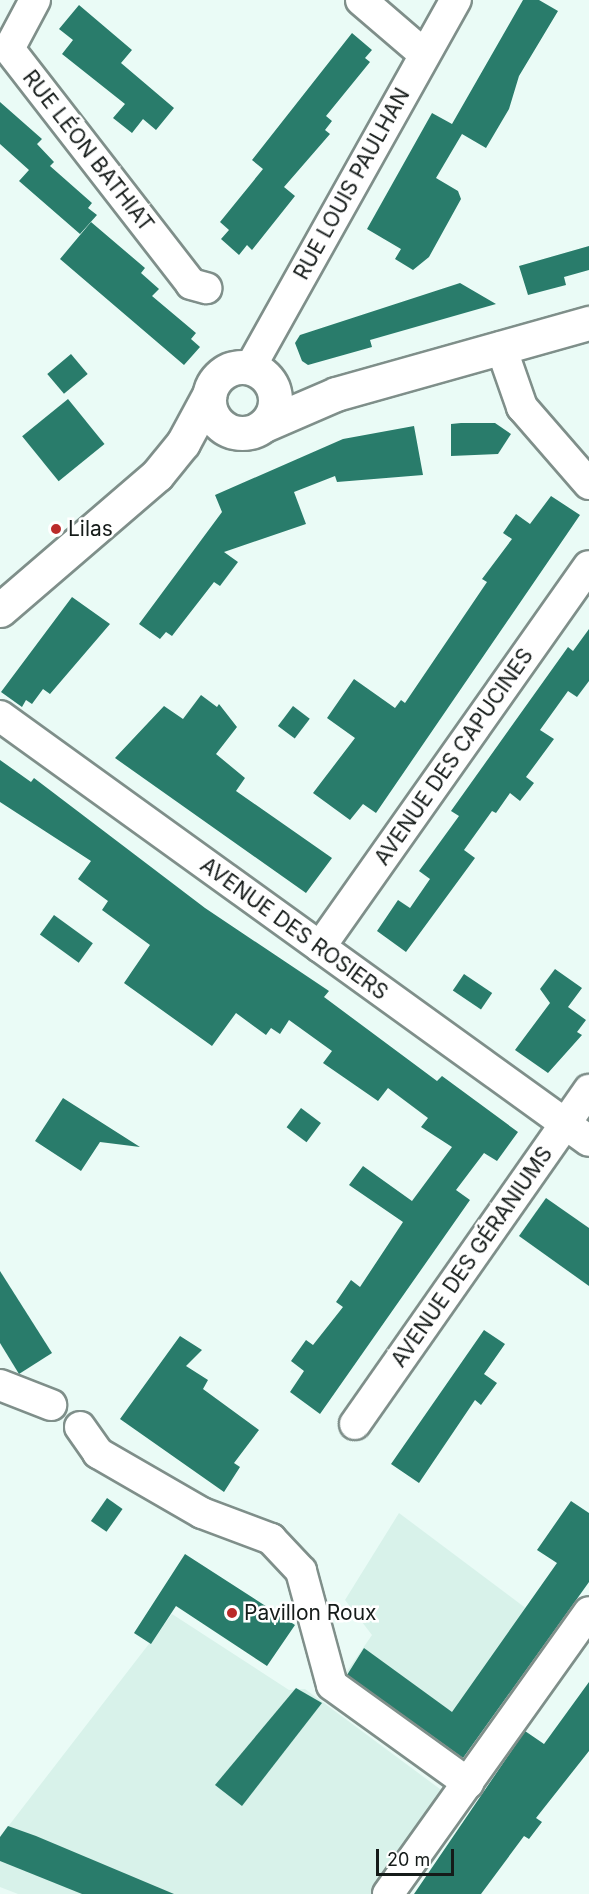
<!DOCTYPE html>
<html>
<head>
<meta charset="utf-8">
<style>
	body { margin:0 }
	#map { position:relative; width:589px; height:1894px; overflow:hidden; background:#eafbf6; font-family:Inter,sans-serif }
	div>[style] { position:absolute }
	[style*='--x'] { left:calc(var(--x)*1px); top:calc(var(--y)*1px); width:calc(var(--w)*1px); rotate:calc(var(--a)*1deg) }
	.built>* { inset:0; background:#d8f2ea }
	.building>* { inset:0; background:#297c6b; transform-origin:0 0 }
	.roads { filter:drop-shadow(2px 0 #7f8f8a) drop-shadow(-2px 0 #7f8f8a) drop-shadow(0 2px #7f8f8a) drop-shadow(0 -2px #7f8f8a) }
	.street>* { height:30px; margin:-15px; padding:0 15px; transform-origin:15px; border-radius:15px; background:#fff }
	.secondary>* { height:33px; margin:-16.5px; padding:0 16.5px; transform-origin:16.5px; border-radius:16.5px; background:#fff }
	.secondary>.ring { margin:-16.5px; padding:0; box-sizing:content-box; background:none; border:33px solid #fff; border-radius:50% }
	.dots>* { width:16px; height:16px; translate:-50% -50%; box-sizing:border-box; border:3px solid #fff; border-radius:50% }
	span { translate:-50% -50%; white-space:nowrap; text-align:center; line-height:1.15; -webkit-text-stroke:5px #fff; paint-order:stroke }
	.street-label { font-size:21px; color:#151b19 }
	.poi-label { font-size:21px; color:#151b19 }
	.left { translate:0 -50%; text-align:left }
	.scale { position:absolute; left:376px; top:1849px; width:78px; height:27px; box-sizing:border-box; border:3px solid #151b19; border-top:0; padding-left:8px; font-size:18px; line-height:21px; white-space:nowrap; color:#151b19; -webkit-text-stroke:4px #fff; paint-order:stroke }
</style>
</head>
<body>
<div id="map">
	<div class="built">
		<i style="clip-path:polygon(399px 1513px,555px 1630px,461px 1761px,343px 1677px,372px 1635px,345px 1600px)"></i>
		<i style="clip-path:polygon(172px 1614px,289px 1690px,305px 1689px,444px 1792px,371px 1894px,18px 1894px,0 1887px,0 1837px)"></i>
	</div>
	<div class="building">
		<i style="clip-path:polygon(523px 0,539px 0,558px 11px,519px 76px,509px 109px,486px 148px,462px 134px,436px 178px,458px 191px,461px 199px,429px 257px,413px 270px,395px 259px,401px 249px,367px 229px,432px 113px,452px 124px)"></i>
		<i style="clip-path:polygon(79px 5px,132px 50px,121px 63px,174px 108px,156px 130px,143px 119px,132px 133px,113px 118px,125px 104px,62px 54px,73px 40px,59px 29px)"></i>
		<i style="clip-path:polygon(352px 33px,372px 50px,365px 58px,370px 62px,326px 116px,332px 121px,325px 130px,330px 134px,284px 187px,295px 196px,252px 250px,247px 245px,239px 255px,221px 239px,229px 230px,220px 222px,263px 169px,252px 160px)"></i>
		<i style="clip-path:polygon(0 102px,42px 139px,37px 144px,54px 162px,50px 166px,92px 203px,88px 208px,97px 215px,80px 234px,19px 181px,29px 170px,0 144px)"></i>
		<i style="clip-path:polygon(91px 222px,145px 268px,141px 273px,159px 289px,152px 296px,196px 333px,191px 339px,200px 347px,184px 365px,60px 259px)"></i>
		<i style="clip-path:polygon(589px 246px,589px 270px,564px 277px,566px 285px,528px 295px,519px 266px)"></i>
		<i style="clip-path:polygon(460px 283px,496px 304px,370px 340px,372px 347px,308px 365px,302px 361px,295px 343px,300px 335px)"></i>
		<i style="left:71px;top:354px;width:26px;height:31px;rotate:50deg"></i>
		<i style="left:68px;top:399px;width:58px;height:59px;rotate:51deg"></i>
		<i style="clip-path:polygon(461px 423px,495px 423px,511px 434px,498px 454px,451px 456px,451px 424px)"></i>
		<i style="clip-path:polygon(414px 426px,423px 475px,337px 482px,335px 476px,294px 492px,306px 524px,224px 552px,238px 562px,220px 586px,214px 582px,172px 636px,166px 632px,160px 639px,139px 624px,222px 512px,215px 495px,343px 439px)"></i>
		<i style="clip-path:polygon(551px 496px,580px 515px,376px 813px,363px 804px,350px 820px,313px 793px,355px 738px,327px 718px,354px 679px,395px 708px,401px 700px,405px 703px,487px 582px,482px 579px,512px 539px,503px 533px,516px 514px,530px 524px)"></i>
		<i style="clip-path:polygon(72px 597px,110px 624px,50px 694px,43px 689px,32px 704px,26px 700px,22px 707px,1px 692px)"></i>
		<i style="clip-path:polygon(589px 629px,589px 681px,577px 697px,568px 691px,540px 730px,554px 739px,526px 777px,534px 783px,520px 801px,510px 793px,496px 813px,492px 811px,464px 850px,475px 858px,406px 952px,377px 931px,398px 900px,410px 908px,430px 879px,419px 871px,459px 816px,451px 811px,568px 647px,573px 651px)"></i>
		<i style="clip-path:polygon(201px 695px,217px 707px,219px 704px,237px 727px,216px 754px,245px 778px,236px 791px,332px 858px,306px 893px,115px 758px,164px 706px,183px 719px)"></i>
		<i style="left:293px;top:706px;width:21px;height:25px;rotate:37deg"></i>
		<i style="clip-path:polygon(0 760px,31px 782px,34px 778px,205px 908px,329px 991px,324px 997px,437px 1081px,442px 1076px,518px 1132px,497px 1161px,484px 1153px,456px 1190px,470px 1200px,320px 1414px,290px 1392px,304px 1371px,291px 1361px,306px 1340px,313px 1345px,343px 1307px,336px 1302px,351px 1280px,360px 1287px,403px 1222px,349px 1185px,363px 1166px,412px 1201px,452px 1147px,421px 1127px,428px 1118px,388px 1088px,378px 1101px,323px 1063px,332px 1051px,289px 1020px,280px 1034px,271px 1028px,266px 1035px,236px 1013px,212px 1046px,124px 983px,150px 945px,102px 910px,108px 901px,78px 879px,91px 861px,0 802px)"></i>
		<i style="left:54px;top:915px;width:48px;height:24px;rotate:36deg"></i>
		<i style="clip-path:polygon(555px 969px,582px 988px,568px 1007px,586px 1020px,577px 1032px,582px 1035px,548px 1073px,515px 1050px,550px 1003px,540px 989px)"></i>
		<i style="left:464px;top:974px;width:34px;height:20px;rotate:34deg"></i>
		<i style="clip-path:polygon(63px 1098px,140px 1147px,100px 1142px,81px 1171px,35px 1141px)"></i>
		<i style="left:301px;top:1108px;width:25px;height:24px;rotate:37deg"></i>
		<i style="clip-path:polygon(546px 1198px,589px 1228px,589px 1286px,519px 1236px)"></i>
		<i style="clip-path:polygon(0 1271px,52px 1353px,19px 1374px,0 1343px)"></i>
		<i style="clip-path:polygon(484px 1330px,505px 1344px,484px 1374px,497px 1383px,481px 1405px,475px 1400px,419px 1483px,391px 1464px)"></i>
		<i style="clip-path:polygon(180px 1336px,202px 1350px,186px 1366px,208px 1380px,203px 1389px,259px 1430px,234px 1463px,240px 1467px,224px 1492px,120px 1419px)"></i>
		<i style="left:107px;top:1498px;width:19px;height:28px;rotate:35deg"></i>
		<i style="clip-path:polygon(571px 1501px,589px 1513px,589px 1582px,463px 1758px,347px 1675px,364px 1648px,452px 1712px,557px 1563px,537px 1550px)"></i>
		<i style="clip-path:polygon(185px 1554px,295px 1625px,267px 1666px,176px 1606px,151px 1644px,134px 1633px)"></i>
		<i style="clip-path:polygon(589px 1682px,589px 1751px,536px 1818px,542px 1822px,529px 1839px,524px 1836px,481px 1894px,414px 1894px,525px 1731px,544px 1744px)"></i>
		<i style="clip-path:polygon(296px 1688px,322px 1703px,242px 1806px,215px 1785px)"></i>
		<i style="clip-path:polygon(8px 1826px,36px 1836px,174px 1894px,82px 1894px,0 1861px,0 1837px)"></i>
	</div>
	<div class="roads">
		<div class="street">
			<i style="--x:35;--y:0;--w:55;--a:118"></i>
			<i style="--x:9;--y:49;--w:297;--a:52.2"></i>
			<i style="--x:191;--y:284;--w:16;--a:15"></i>
			<i style="--x:361;--y:0;--w:83;--a:40.6"></i>
			<i style="--x:501;--y:347;--w:64;--a:70.7"></i>
			<i style="--x:522;--y:407;--w:102;--a:49"></i>
			<i style="--x:250;--y:368;--w:422;--a:-60.8"></i>
			<i style="--x:0;--y:716;--w:726;--a:35.81"></i>
			<i style="--x:320;--y:947;--w:466;--a:-54.8"></i>
			<i style="--x:0;--y:1385;--w:55;--a:21.4"></i>
			<i style="--x:355;--y:1424;--w:408;--a:-55"></i>
			<i style="--x:80;--y:1427;--w:32;--a:55"></i>
			<i style="--x:98;--y:1453;--w:120;--a:30"></i>
			<i style="--x:202;--y:1513;--w:74;--a:20.6"></i>
			<i style="--x:271;--y:1539;--w:44;--a:46.8"></i>
			<i style="--x:301;--y:1571;--w:118;--a:74.8"></i>
			<i style="--x:332;--y:1685;--w:168;--a:35.8"></i>
			<i style="--x:388;--y:1894;--w:346;--a:-54.5"></i>
		</div>
		<div class="secondary">
			<i class="ring" style="left:209px;top:367px;width:33px;height:33px"></i>
			<i style="--x:264;--y:425;--w:78;--a:-23.3"></i>
			<i style="--x:336;--y:394;--w:263;--a:-15.7"></i>
			<i style="--x:0;--y:610;--w:207;--a:-40.7"></i>
			<i style="--x:157;--y:475;--w:41;--a:-50.9"></i>
			<i style="--x:183;--y:443;--w:55;--a:-61.6"></i>
		</div>
	</div>
	<div class="dots">
		<i style="left:56px;top:529px;background:#ba2b2a"></i>
		<i style="left:232px;top:1613px;background:#ba2b2a"></i>
	</div>
	<div class="street-label">
		<span style="left:88px;top:151px;rotate:52deg">RUE LÉON BATHIAT</span>
		<span style="left:352px;top:184px;rotate:-61deg">RUE LOUIS PAULHAN</span>
		<span style="left:454px;top:757px;rotate:-55deg">AVENUE DES CAPUCINES</span>
		<span style="left:294px;top:929px;rotate:36deg">AVENUE DES ROSIERS</span>
		<span style="left:472px;top:1257px;rotate:-55deg">AVENUE DES GÉRANIUMS</span>
	</div>
	<div class="poi-label">
		<span class="left" style="left:68px;top:529px">Lilas</span>
		<span class="left" style="left:244px;top:1613px">Pavillon Roux</span>
	</div>
	<div class="scale">20 m</div>
</div>
</body>
</html>
